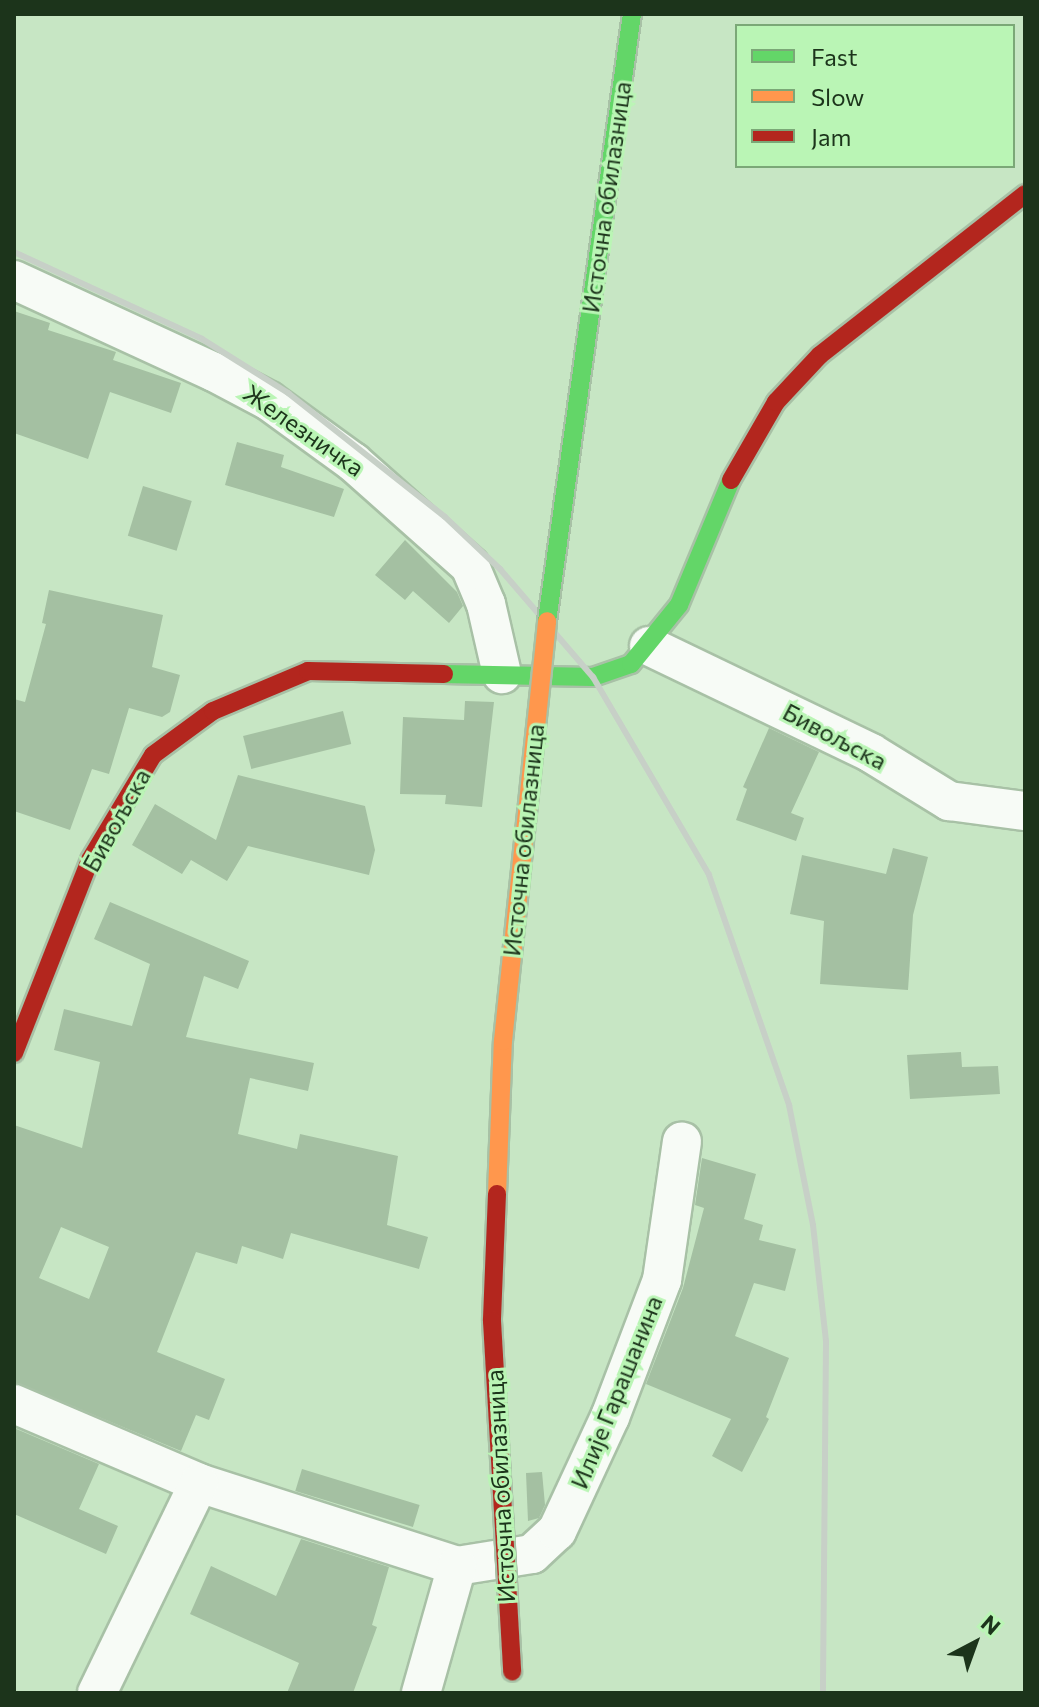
<!DOCTYPE html>
<html>
<head>
<meta charset="utf-8">
<style>
	body { margin:0 }
	#map { position:relative; width:1039px; height:1707px; overflow:hidden; background:#c7e6c4; font-family:Commissioner,sans-serif }
	div>[style] { position:absolute }
	[style*='--x'] { left:calc(var(--x)*1px); top:calc(var(--y)*1px); width:calc(var(--w)*1px); rotate:calc(var(--a)*1deg) }
	.building>* { inset:0; background:#a4c0a2; transform-origin:0 0 }
	.roads { filter:drop-shadow(2px 0 #a8c1a6) drop-shadow(-2px 0 #a8c1a6) drop-shadow(0 2px #a8c1a6) drop-shadow(0 -2px #a8c1a6) }
	.street>* { height:38px; margin:-19px; padding:0 19px; transform-origin:19px; border-radius:19px; background:#f7fbf6 }
	.fast>* { height:18px; margin:-9px; padding:0 9px; transform-origin:9px; border-radius:9px; background:#63d668 }
	.jam>* { height:18px; margin:-9px; padding:0 9px; transform-origin:9px; border-radius:9px; background:#b3261e }
	.rail>* { height:6px; margin:-3px; padding:0 3px; transform-origin:3px; border-radius:3px; background:#c7d0c7 }
	.bridges { filter:drop-shadow(2px 0 #a8c1a6) drop-shadow(-2px 0 #a8c1a6) drop-shadow(0 2px #a8c1a6) drop-shadow(0 -2px #a8c1a6) }
	.fast-bridge>* { height:18px; margin:-9px; padding:0 9px; transform-origin:9px; border-radius:9px; background:#63d668 }
	.slow-bridge>* { height:18px; margin:-9px; padding:0 9px; transform-origin:9px; border-radius:9px; background:#ff974d }
	.jam-bridge>* { height:18px; margin:-9px; padding:0 9px; transform-origin:9px; border-radius:9px; background:#b3261e }
	span { translate:-50% -50%; white-space:nowrap; text-align:center; line-height:1.15; -webkit-text-stroke:6px #baf5b5; paint-order:stroke }
	.street-label { font-size:24px; color:#1c341b }
	.frame { position:absolute; inset:0; border:16px solid #1c341b; pointer-events:none }
	.legend { position:absolute; left:735px; top:24px; width:280px; height:144px; box-sizing:border-box; background:#baf5b5; border:2px solid #7ba877; margin:0; padding:10px 14px; list-style:none; font-size:24px; color:#1c341b }
	.legend li { display:flex; align-items:center; gap:16px; height:40px }
	.legend b { width:40px; border:2px solid #7ba877 }
	.north { position:absolute; left:935px; top:1603px; width:80px; height:80px; -webkit-text-stroke:6px #baf5b5; paint-order:stroke; rotate:41deg; font-size:22px; font-weight:700; line-height:32px; text-align:center; color:#1c341b }
	.north::after { content:''; display:block; margin:auto; width:28px; height:36px; background:#1c341b; clip-path:polygon(50% 0,100% 100%,50% 72%,0 100%) }
</style>
</head>
<body>
<div id="map">
	<div class="building">
		<i style="clip-path:polygon(14px 311px,50px 323px,48px 330px,116px 352px,113px 360px,181px 383px,171px 413px,110px 392px,88px 459px,14px 433px)"></i>
		<i style="clip-path:polygon(237px 442px,284px 455px,281px 467px,344px 489px,334px 517px,225px 485px)"></i>
		<i style="left:143px;top:486px;width:51px;height:52px;rotate:17deg"></i>
		<i style="clip-path:polygon(405px 540px,457px 592px,463px 606px,449px 623px,413px 591px,405px 600px,375px 575px)"></i>
		<i style="clip-path:polygon(49px 590px,163px 615px,152px 667px,180px 675px,170px 712px,162px 717px,129px 708px,109px 774px,92px 769px,70px 830px,14px 811px,14px 699px,25px 702px,46px 624px,42px 623px)"></i>
		<i style="clip-path:polygon(465px 701px,494px 702px,482px 807px,445px 804px,446px 795px,400px 794px,403px 717px,464px 720px)"></i>
		<i style="left:343px;top:711px;width:34px;height:103px;rotate:76deg"></i>
		<i style="clip-path:polygon(769px 728px,819px 752px,791px 813px,804px 818px,796px 841px,736px 820px,747px 789px,743px 787px)"></i>
		<i style="clip-path:polygon(238px 775px,365px 806px,375px 850px,369px 875px,248px 846px,227px 881px,191px 860px,182px 874px,132px 845px,155px 804px,216px 840px)"></i>
		<i style="clip-path:polygon(893px 848px,928px 857px,913px 915px,908px 990px,820px 984px,824px 921px,790px 914px,802px 855px,886px 874px)"></i>
		<i style="clip-path:polygon(evenodd,110px 902px,249px 961px,238px 989px,204px 976px,186px 1037px,314px 1063px,308px 1091px,250px 1078px,238px 1134px,297px 1149px,300px 1134px,398px 1156px,387px 1225px,428px 1237px,419px 1269px,291px 1233px,283px 1259px,242px 1246px,237px 1264px,196px 1252px,157px 1352px,225px 1379px,209px 1420px,196px 1415px,181px 1451px,14px 1382px,14px 1125px,82px 1148px,100px 1062px,54px 1050px,64px 1009px,132px 1026px,150px 964px,94px 939px,110px 902px,61px 1227px,109px 1247px,89px 1299px,39px 1278px,61px 1227px)"></i>
		<i style="clip-path:polygon(961px 1052px,962px 1067px,998px 1066px,1000px 1094px,910px 1099px,907px 1055px)"></i>
		<i style="clip-path:polygon(702px 1158px,756px 1174px,744px 1219px,763px 1225px,759px 1240px,796px 1249px,785px 1291px,754px 1283px,735px 1336px,789px 1358px,766px 1417px,769px 1419px,742px 1472px,712px 1456px,731px 1419px,646px 1384px,683px 1288px,704px 1208px,695px 1205px)"></i>
		<i style="clip-path:polygon(14px 1428px,99px 1464px,79px 1509px,118px 1526px,106px 1554px,14px 1514px)"></i>
		<i style="left:302px;top:1469px;width:123px;height:23px;rotate:17deg"></i>
		<i style="clip-path:polygon(542px 1472px,545px 1505px,539px 1518px,528px 1521px,526px 1473px)"></i>
		<i style="clip-path:polygon(301px 1539px,389px 1567px,372px 1625px,377px 1627px,353px 1693px,287px 1693px,299px 1663px,190px 1614px,211px 1566px,276px 1596px)"></i>
	</div>
	<div class="roads">
		<div class="street">
			<i style="--x:14;--y:280;--w:220;--a:24.7"></i>
			<i style="--x:214;--y:372;--w:62;--a:27.8"></i>
			<i style="--x:269;--y:401;--w:104;--a:36"></i>
			<i style="--x:353;--y:462;--w:157;--a:41.6"></i>
			<i style="--x:470;--y:566;--w:41;--a:67.2"></i>
			<i style="--x:486;--y:604;--w:72;--a:77.1"></i>
			<i style="--x:649;--y:646;--w:246;--a:25.7"></i>
			<i style="--x:871;--y:753;--w:92;--a:31.6"></i>
			<i style="--x:949;--y:801;--w:77;--a:7.5"></i>
			<i style="--x:14;--y:1404;--w:201;--a:23.1"></i>
			<i style="--x:199;--y:1483;--w:271;--a:17.8"></i>
			<i style="--x:457;--y:1566;--w:76;--a:-9.1"></i>
			<i style="--x:532;--y:1554;--w:34;--a:-43"></i>
			<i style="--x:557;--y:1531;--w:126;--a:-65.1"></i>
			<i style="--x:610;--y:1417;--w:147;--a:-69.2"></i>
			<i style="--x:662;--y:1280;--w:140;--a:-81.8"></i>
			<i style="--x:97;--y:1693;--w:233;--a:-64.1"></i>
			<i style="--x:421;--y:1693;--w:132;--a:-74.2"></i>
		</div>
		<div class="fast">
			<i style="--x:444;--y:674;--w:149;--a:1.2"></i>
			<i style="--x:593;--y:677;--w:40;--a:-18.9"></i>
			<i style="--x:631;--y:664;--w:76;--a:-50.9"></i>
			<i style="--x:679;--y:605;--w:135;--a:-67.4"></i>
		</div>
		<div class="jam">
			<i style="--x:731;--y:480;--w:90;--a:-60"></i>
			<i style="--x:776;--y:402;--w:64;--a:-46.9"></i>
			<i style="--x:820;--y:355;--w:261;--a:-38.1"></i>
			<i style="--x:14;--y:1053;--w:207;--a:-68.5"></i>
			<i style="--x:90;--y:860;--w:122;--a:-59"></i>
			<i style="--x:153;--y:755;--w:74;--a:-36.3"></i>
			<i style="--x:213;--y:711;--w:103;--a:-22.8"></i>
			<i style="--x:308;--y:671;--w:136;--a:1.3"></i>
		</div>
	</div>
	<div class="rail">
		<i style="--x:14;--y:252;--w:207;--a:24.8"></i>
		<i style="--x:202;--y:339;--w:102;--a:32.1"></i>
		<i style="--x:288;--y:393;--w:200;--a:38.3"></i>
		<i style="--x:445;--y:517;--w:76;--a:43.4"></i>
		<i style="--x:500;--y:569;--w:143;--a:49.3"></i>
		<i style="--x:593;--y:677;--w:229;--a:59.6"></i>
		<i style="--x:709;--y:875;--w:244;--a:70.8"></i>
		<i style="--x:789;--y:1105;--w:122;--a:78.7"></i>
		<i style="--x:813;--y:1225;--w:117;--a:83.6"></i>
		<i style="--x:826;--y:1341;--w:352;--a:90.5"></i>
	</div>
	<div class="bridges">
		<div class="fast-bridge">
			<i style="--x:547;--y:621;--w:613;--a:-82.03"></i>
		</div>
		<div class="slow-bridge">
			<i style="--x:497;--y:1194;--w:153;--a:-87.8"></i>
			<i style="--x:503;--y:1041;--w:422;--a:-84"></i>
		</div>
		<div class="jam-bridge">
			<i style="--x:497;--y:1194;--w:127;--a:92.3"></i>
			<i style="--x:492;--y:1321;--w:351;--a:86.7"></i>
		</div>
	</div>
	<div class="street-label">
		<span style="left:606px;top:197px;rotate:-82deg">Источна обилазница</span>
		<span style="left:304px;top:430px;rotate:35deg">Железничка</span>
		<span style="left:835px;top:736px;rotate:28deg">Бивољска</span>
		<span style="left:116px;top:820px;rotate:-61deg">Бивољска</span>
		<span style="left:523px;top:840px;rotate:-84deg">Источна обилазница</span>
		<span style="left:616px;top:1392px;rotate:-68deg">Илије Гарашанина</span>
		<span style="left:500px;top:1486px;rotate:-93deg">Источна обилазница</span>
	</div>
	<div class="frame"></div>
	<ul class="legend">
	<li><b style="height:10px;background:#63d668"></b>Fast</li>
	<li><b style="height:10px;background:#ff974d"></b>Slow</li>
	<li><b style="height:10px;background:#b3261e"></b>Jam</li>
	</ul>
	<div class="north">N</div>
</div>
</body>
</html>
